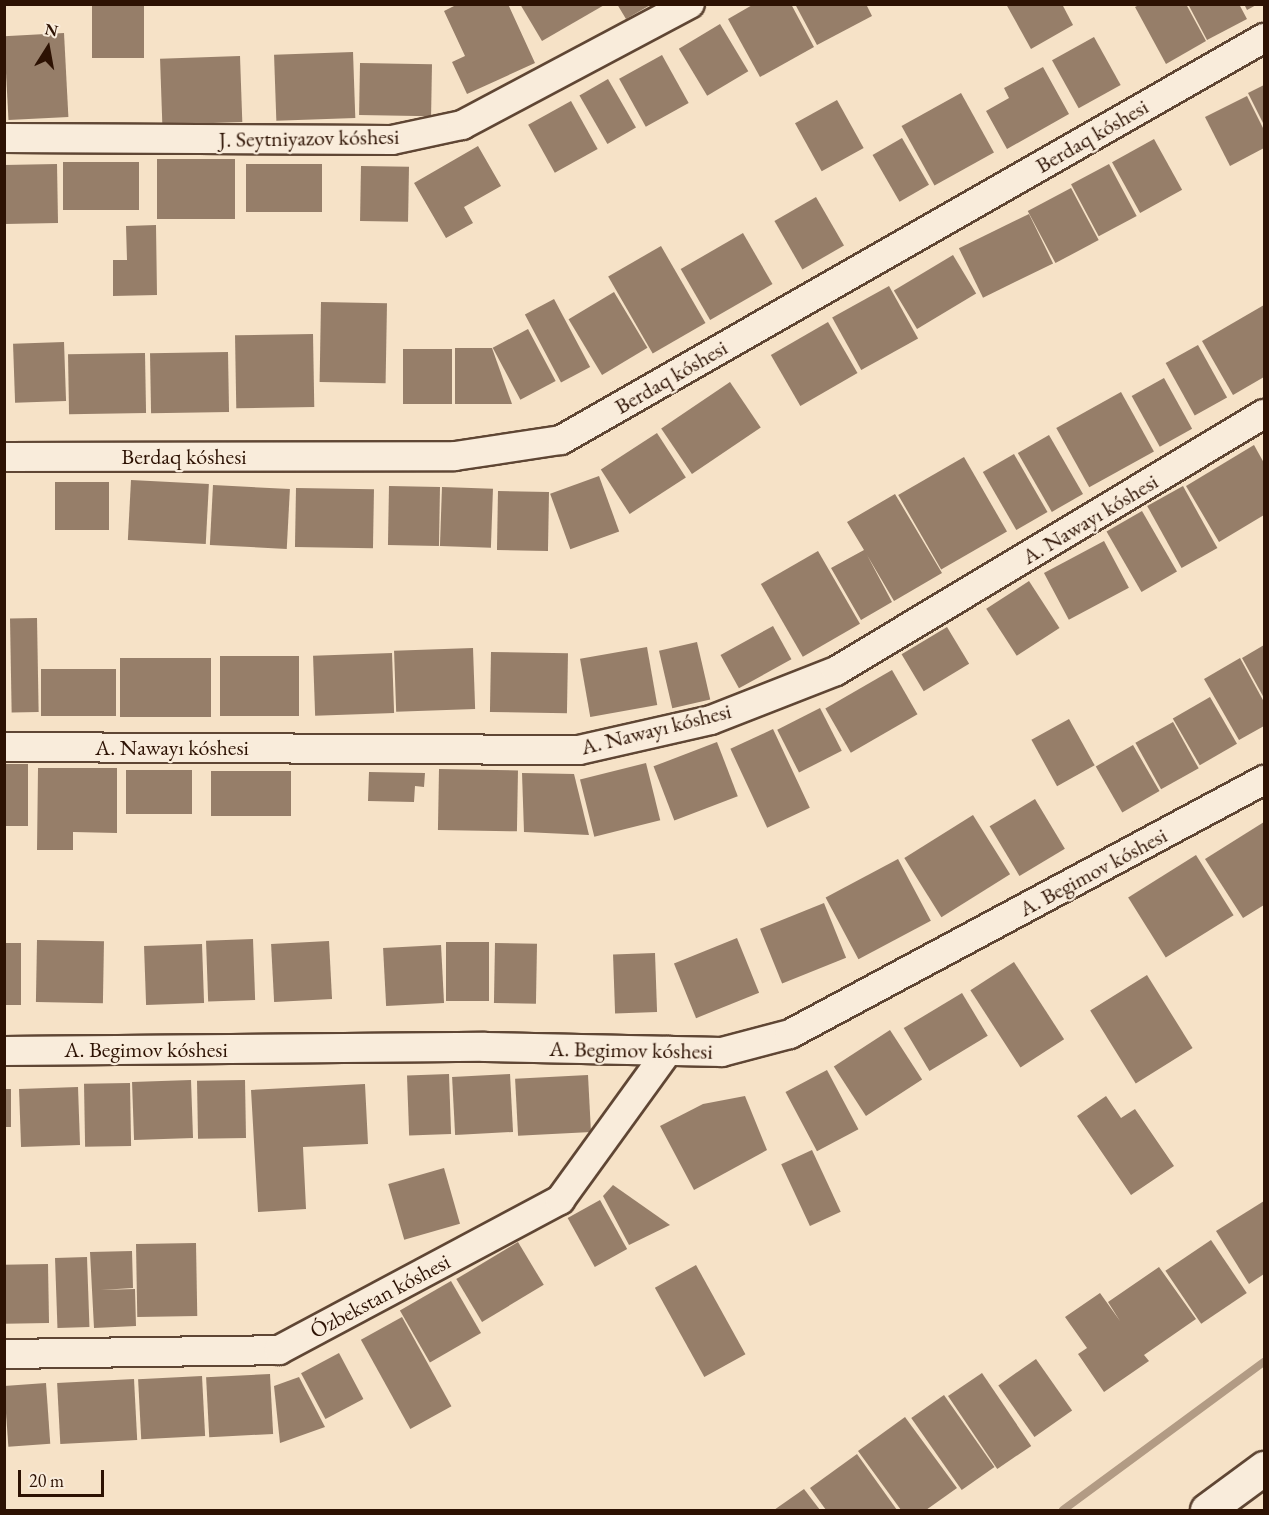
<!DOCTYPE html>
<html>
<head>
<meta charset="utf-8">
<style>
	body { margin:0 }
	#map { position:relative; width:1269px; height:1515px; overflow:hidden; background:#f6e2c7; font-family:"EB Garamond",serif }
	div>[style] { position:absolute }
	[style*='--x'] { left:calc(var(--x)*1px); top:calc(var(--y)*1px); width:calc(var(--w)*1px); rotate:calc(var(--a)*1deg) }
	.stream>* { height:8px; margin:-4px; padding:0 4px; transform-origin:4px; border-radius:4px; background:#b29b84 }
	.building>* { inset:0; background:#967e69; transform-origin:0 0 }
	.roads { filter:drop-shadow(2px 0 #5f4634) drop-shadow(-2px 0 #5f4634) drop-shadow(0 2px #5f4634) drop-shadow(0 -2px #5f4634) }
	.street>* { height:28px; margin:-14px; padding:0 14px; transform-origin:14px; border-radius:14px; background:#f9ecdb }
	.secondary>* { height:33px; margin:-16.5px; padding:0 16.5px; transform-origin:16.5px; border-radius:16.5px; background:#f9ecdb }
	span { translate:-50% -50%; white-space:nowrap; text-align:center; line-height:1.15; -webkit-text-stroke:4.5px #f9ecdb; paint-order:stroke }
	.street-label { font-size:22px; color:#2d1203 }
	.frame { position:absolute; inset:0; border:6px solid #2d1203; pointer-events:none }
	.north { position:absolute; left:18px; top:18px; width:60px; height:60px; -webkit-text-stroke:4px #f9ecdb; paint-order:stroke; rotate:11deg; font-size:16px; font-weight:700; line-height:24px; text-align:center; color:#2d1203 }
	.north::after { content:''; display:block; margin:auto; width:21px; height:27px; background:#2d1203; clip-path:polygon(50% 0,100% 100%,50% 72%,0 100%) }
	.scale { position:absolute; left:18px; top:1470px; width:86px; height:27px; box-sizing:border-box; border:3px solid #2d1203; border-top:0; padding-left:8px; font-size:18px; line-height:21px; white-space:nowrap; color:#2d1203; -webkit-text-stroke:4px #f9ecdb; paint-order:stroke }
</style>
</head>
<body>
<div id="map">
	<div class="stream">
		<i style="--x:1063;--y:1510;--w:250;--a:-36.4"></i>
	</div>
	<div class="building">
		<i style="left:92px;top:4px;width:52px;height:54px"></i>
		<i style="clip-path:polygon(458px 4px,508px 4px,535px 63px,467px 94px,452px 62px,465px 56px,444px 11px)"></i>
		<i style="clip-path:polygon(520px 4px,606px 4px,542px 41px)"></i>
		<i style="clip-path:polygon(617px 4px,652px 4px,626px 19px)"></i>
		<i style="clip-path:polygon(754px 4px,791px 4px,814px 47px,760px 77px,728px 19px)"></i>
		<i style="clip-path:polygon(795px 4px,866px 4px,872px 16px,817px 45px)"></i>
		<i style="clip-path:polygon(1006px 4px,1062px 4px,1073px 25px,1031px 49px)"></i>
		<i style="clip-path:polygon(1141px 4px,1186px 4px,1206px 41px,1166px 64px,1135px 7px)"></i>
		<i style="clip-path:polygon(1188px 4px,1239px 4px,1247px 19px,1207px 40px)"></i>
		<i style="clip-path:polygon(1244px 4px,1258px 4px,1247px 10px)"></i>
		<i style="left:720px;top:24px;width:55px;height:48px;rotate:59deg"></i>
		<i style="left:64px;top:33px;width:84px;height:60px;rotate:87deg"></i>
		<i style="left:1094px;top:37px;width:55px;height:48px;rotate:61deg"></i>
		<i style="left:353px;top:52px;width:66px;height:79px;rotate:88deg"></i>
		<i style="left:662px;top:55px;width:55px;height:49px;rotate:61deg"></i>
		<i style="left:240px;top:56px;width:66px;height:80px;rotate:88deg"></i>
		<i style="left:360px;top:63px;width:72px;height:52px;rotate:1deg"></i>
		<i style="clip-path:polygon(1043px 67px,1069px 114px,1007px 149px,986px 111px,1009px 98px,1004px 88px)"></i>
		<i style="left:608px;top:79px;width:56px;height:33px;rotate:60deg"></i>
		<i style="clip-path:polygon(1264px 85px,1264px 125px,1248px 93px)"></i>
		<i style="left:961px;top:93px;width:68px;height:68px;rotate:61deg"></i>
		<i style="clip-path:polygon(1247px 96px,1264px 130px,1264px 148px,1230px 166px,1205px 117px)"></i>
		<i style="left:837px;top:100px;width:55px;height:48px;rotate:61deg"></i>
		<i style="left:571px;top:101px;width:55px;height:49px;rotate:61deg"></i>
		<i style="left:902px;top:138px;width:54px;height:34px;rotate:60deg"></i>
		<i style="left:1154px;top:139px;width:58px;height:48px;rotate:61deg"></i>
		<i style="clip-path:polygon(478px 146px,501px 186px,464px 207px,473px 223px,446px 238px,414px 183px)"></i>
		<i style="left:235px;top:159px;width:60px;height:78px;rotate:90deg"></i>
		<i style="left:63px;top:162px;width:76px;height:48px"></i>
		<i style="left:57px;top:164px;width:59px;height:53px;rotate:89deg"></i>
		<i style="left:246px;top:164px;width:76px;height:48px"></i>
		<i style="left:1109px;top:164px;width:59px;height:43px;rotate:62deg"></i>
		<i style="left:361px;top:166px;width:48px;height:55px;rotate:1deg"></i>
		<i style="left:1071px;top:188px;width:59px;height:49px;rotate:62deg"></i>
		<i style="left:816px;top:197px;width:56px;height:48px;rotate:60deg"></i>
		<i style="left:1029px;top:214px;width:55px;height:78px;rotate:64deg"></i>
		<i style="clip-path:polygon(156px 225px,157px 295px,113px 296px,113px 260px,127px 260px,126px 226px)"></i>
		<i style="left:743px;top:233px;width:59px;height:72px;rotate:60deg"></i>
		<i style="left:661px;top:246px;width:89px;height:61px;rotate:60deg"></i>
		<i style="left:953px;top:255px;width:45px;height:69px;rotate:59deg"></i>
		<i style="left:889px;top:286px;width:60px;height:65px;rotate:61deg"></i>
		<i style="left:614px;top:292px;width:65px;height:53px;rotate:59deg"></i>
		<i style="left:554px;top:299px;width:77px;height:33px;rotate:62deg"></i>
		<i style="left:321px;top:302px;width:66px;height:80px;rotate:1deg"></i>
		<i style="clip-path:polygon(1264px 305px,1264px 377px,1233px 395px,1202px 341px)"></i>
		<i style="left:828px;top:322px;width:59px;height:66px;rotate:60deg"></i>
		<i style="left:528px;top:329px;width:59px;height:40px;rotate:62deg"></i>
		<i style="left:313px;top:334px;width:73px;height:78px;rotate:89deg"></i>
		<i style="left:64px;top:342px;width:59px;height:51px;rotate:88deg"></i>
		<i style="left:1198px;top:345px;width:60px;height:37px;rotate:61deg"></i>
		<i style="clip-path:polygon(455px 348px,492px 348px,512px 404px,455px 404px)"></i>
		<i style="left:452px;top:349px;width:55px;height:49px;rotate:90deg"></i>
		<i style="left:228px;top:352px;width:60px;height:78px;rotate:89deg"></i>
		<i style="left:145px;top:353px;width:60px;height:77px;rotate:89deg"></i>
		<i style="left:1164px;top:378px;width:58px;height:37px;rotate:61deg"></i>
		<i style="left:730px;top:382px;width:55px;height:83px;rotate:56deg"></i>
		<i style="left:1121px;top:392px;width:68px;height:74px;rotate:61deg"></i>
		<i style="left:657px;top:433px;width:53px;height:67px;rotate:57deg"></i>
		<i style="left:1049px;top:435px;width:68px;height:36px;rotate:60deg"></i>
		<i style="clip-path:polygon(1254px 445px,1264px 463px,1264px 515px,1219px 542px,1186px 486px)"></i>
		<i style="left:1014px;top:454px;width:67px;height:36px;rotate:60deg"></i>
		<i style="left:964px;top:457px;width:86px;height:76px;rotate:60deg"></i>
		<i style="left:599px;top:476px;width:59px;height:52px;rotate:70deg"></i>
		<i style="left:131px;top:480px;width:78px;height:60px;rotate:3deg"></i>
		<i style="left:55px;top:482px;width:54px;height:48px"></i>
		<i style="left:213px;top:485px;width:77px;height:60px;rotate:3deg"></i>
		<i style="left:389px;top:486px;width:51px;height:59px;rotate:1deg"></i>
		<i style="left:1183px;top:486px;width:71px;height:41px;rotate:61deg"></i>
		<i style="left:442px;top:487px;width:51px;height:59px;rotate:2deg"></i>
		<i style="left:296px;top:488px;width:78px;height:59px;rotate:1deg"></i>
		<i style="left:498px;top:491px;width:51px;height:59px;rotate:1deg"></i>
		<i style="clip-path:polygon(895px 494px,942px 573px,894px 601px,867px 555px,892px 602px,861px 620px,831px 568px,864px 550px,847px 522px)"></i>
		<i style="left:1142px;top:511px;width:70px;height:41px;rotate:60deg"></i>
		<i style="left:1104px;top:541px;width:53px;height:68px;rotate:62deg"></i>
		<i style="left:818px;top:551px;width:84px;height:66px;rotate:60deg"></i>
		<i style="left:1029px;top:581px;width:56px;height:51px;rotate:57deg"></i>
		<i style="left:37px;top:618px;width:94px;height:27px;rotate:89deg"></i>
		<i style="left:773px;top:626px;width:38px;height:60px;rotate:61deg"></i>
		<i style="left:947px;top:627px;width:43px;height:53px;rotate:59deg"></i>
		<i style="left:697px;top:642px;width:59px;height:39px;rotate:77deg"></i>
		<i style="clip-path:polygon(1264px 645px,1264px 698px,1242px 658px)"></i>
		<i style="left:647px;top:647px;width:59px;height:68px;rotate:80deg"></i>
		<i style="left:473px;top:648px;width:61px;height:79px;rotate:88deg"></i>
		<i style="left:491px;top:652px;width:77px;height:60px;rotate:1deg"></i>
		<i style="left:392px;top:653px;width:60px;height:79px;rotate:88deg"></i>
		<i style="left:220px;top:656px;width:79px;height:60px"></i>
		<i style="left:120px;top:658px;width:91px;height:59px"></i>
		<i style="clip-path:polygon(1240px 658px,1264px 702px,1264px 726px,1239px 740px,1204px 679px)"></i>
		<i style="left:116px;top:669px;width:47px;height:75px;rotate:90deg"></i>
		<i style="left:892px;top:670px;width:51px;height:77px;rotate:60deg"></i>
		<i style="left:1210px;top:697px;width:54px;height:43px;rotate:60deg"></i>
		<i style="left:820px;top:708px;width:48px;height:48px;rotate:63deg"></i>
		<i style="left:1069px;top:719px;width:53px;height:43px;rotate:61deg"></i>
		<i style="left:1173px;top:722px;width:53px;height:43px;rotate:61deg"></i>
		<i style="left:773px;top:729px;width:87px;height:47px;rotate:65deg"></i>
		<i style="left:717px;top:742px;width:58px;height:68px;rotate:69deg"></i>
		<i style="left:1133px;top:745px;width:53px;height:43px;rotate:60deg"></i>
		<i style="left:646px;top:763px;width:59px;height:68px;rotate:76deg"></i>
		<i style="left:4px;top:764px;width:24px;height:62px"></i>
		<i style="clip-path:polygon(38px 768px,117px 768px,117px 833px,73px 832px,73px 850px,37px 850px)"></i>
		<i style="left:439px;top:769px;width:79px;height:61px;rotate:1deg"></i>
		<i style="left:192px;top:770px;width:44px;height:66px;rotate:90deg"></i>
		<i style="left:211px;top:771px;width:80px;height:45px"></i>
		<i style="clip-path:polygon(369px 772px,425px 773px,424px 787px,415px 786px,414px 802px,368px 801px)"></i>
		<i style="clip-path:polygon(522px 773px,574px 774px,589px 835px,524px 832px)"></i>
		<i style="left:1035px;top:799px;width:58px;height:53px;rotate:59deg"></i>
		<i style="left:973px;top:815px;width:70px;height:81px;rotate:58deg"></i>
		<i style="clip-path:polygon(1264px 822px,1264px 905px,1243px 918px,1205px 859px)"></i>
		<i style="left:1196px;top:855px;width:71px;height:80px;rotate:58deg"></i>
		<i style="left:898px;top:859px;width:70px;height:82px;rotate:62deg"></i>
		<i style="left:824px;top:903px;width:59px;height:69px;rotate:68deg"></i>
		<i style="left:737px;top:938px;width:59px;height:68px;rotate:68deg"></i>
		<i style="left:253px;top:939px;width:61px;height:47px;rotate:88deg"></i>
		<i style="left:37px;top:940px;width:67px;height:62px;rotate:1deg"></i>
		<i style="left:329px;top:941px;width:58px;height:58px;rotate:87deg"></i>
		<i style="left:446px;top:942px;width:43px;height:59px"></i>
		<i style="left:4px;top:943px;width:17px;height:62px"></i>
		<i style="left:495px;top:943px;width:42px;height:60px;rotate:1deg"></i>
		<i style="left:202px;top:944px;width:59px;height:58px;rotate:88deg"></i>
		<i style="left:441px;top:945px;width:58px;height:58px;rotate:87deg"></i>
		<i style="left:655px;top:953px;width:59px;height:42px;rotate:88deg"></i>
		<i style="left:1014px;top:962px;width:92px;height:52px;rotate:57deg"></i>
		<i style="left:1147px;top:975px;width:86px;height:67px;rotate:58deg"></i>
		<i style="left:962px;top:993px;width:50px;height:68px;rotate:59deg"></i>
		<i style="left:890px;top:1030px;width:59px;height:67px;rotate:57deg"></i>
		<i style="left:827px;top:1070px;width:67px;height:47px;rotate:62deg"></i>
		<i style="left:449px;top:1074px;width:60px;height:42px;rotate:88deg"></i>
		<i style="left:510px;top:1074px;width:58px;height:58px;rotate:87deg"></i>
		<i style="left:588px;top:1075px;width:57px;height:73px;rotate:87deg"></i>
		<i style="left:191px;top:1080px;width:58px;height:59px;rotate:88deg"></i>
		<i style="left:245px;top:1080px;width:58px;height:48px;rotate:89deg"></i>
		<i style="left:130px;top:1083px;width:63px;height:46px;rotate:89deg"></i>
		<i style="clip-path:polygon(365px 1084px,368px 1144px,303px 1147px,306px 1209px,258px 1212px,251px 1090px)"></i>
		<i style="left:78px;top:1087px;width:58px;height:59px;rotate:88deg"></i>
		<i style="left:4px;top:1089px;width:7px;height:38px"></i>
		<i style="clip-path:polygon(745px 1096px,767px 1150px,694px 1190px,660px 1126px,703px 1104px)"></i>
		<i style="clip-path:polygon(1106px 1096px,1121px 1118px,1135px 1109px,1174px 1166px,1131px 1195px,1077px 1116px)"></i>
		<i style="left:812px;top:1150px;width:68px;height:34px;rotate:65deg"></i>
		<i style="left:444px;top:1168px;width:58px;height:58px;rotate:74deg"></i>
		<i style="clip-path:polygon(613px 1185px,670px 1225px,629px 1245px,603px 1196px)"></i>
		<i style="left:600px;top:1200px;width:56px;height:37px;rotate:61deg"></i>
		<i style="clip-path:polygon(1264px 1201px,1264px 1274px,1249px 1284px,1216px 1231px)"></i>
		<i style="left:1211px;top:1240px;width:64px;height:55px;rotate:56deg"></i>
		<i style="left:518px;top:1242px;width:50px;height:72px;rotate:59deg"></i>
		<i style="left:196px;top:1243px;width:73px;height:60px;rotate:89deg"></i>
		<i style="clip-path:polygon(132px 1251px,133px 1288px,101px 1290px,135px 1289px,136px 1326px,94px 1328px,90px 1252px)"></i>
		<i style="left:87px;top:1257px;width:70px;height:32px;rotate:88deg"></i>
		<i style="left:48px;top:1264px;width:59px;height:44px;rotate:89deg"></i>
		<i style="left:696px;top:1265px;width:102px;height:47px;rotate:61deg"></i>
		<i style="clip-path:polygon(1159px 1267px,1196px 1319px,1144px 1355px,1149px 1361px,1104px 1392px,1078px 1354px,1087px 1348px,1065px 1317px,1100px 1293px,1120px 1321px,1108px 1302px)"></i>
		<i style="left:451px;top:1281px;width:60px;height:59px;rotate:60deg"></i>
		<i style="left:402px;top:1317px;width:102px;height:47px;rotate:61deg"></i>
		<i style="left:339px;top:1353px;width:52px;height:43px;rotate:62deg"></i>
		<i style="left:1036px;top:1359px;width:63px;height:46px;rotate:55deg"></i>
		<i style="left:982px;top:1373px;width:88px;height:41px;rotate:56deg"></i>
		<i style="left:270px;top:1374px;width:60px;height:64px;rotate:87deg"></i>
		<i style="left:202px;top:1376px;width:60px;height:64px;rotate:87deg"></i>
		<i style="clip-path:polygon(299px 1377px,325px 1427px,280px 1443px,274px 1386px)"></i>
		<i style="left:134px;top:1379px;width:61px;height:77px;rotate:87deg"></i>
		<i style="left:46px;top:1383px;width:61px;height:42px;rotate:86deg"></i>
		<i style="left:944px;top:1395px;width:88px;height:40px;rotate:55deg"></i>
		<i style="clip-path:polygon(905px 1417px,957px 1488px,926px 1510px,901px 1510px,858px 1451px)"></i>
		<i style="clip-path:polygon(857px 1454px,897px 1510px,826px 1510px,810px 1488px)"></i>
		<i style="clip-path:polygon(804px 1489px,820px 1510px,774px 1510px)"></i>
	</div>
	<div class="roads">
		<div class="street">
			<i style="--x:4;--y:138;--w:388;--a:0.3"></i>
			<i style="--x:392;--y:140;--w:72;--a:-12.1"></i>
			<i style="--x:462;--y:125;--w:258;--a:-28"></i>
			<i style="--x:4;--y:457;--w:451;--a:-0.1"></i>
			<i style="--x:455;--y:456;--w:107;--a:-8.6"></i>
			<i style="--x:561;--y:440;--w:810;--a:-29.76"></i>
			<i style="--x:4;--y:747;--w:575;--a:0.3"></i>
			<i style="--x:579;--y:750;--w:135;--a:-12.8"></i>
			<i style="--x:711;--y:720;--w:134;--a:-21.4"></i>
			<i style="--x:836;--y:671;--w:499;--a:-31"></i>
			<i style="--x:4;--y:1051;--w:481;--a:-0.5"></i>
			<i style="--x:485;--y:1047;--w:237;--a:1.2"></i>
			<i style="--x:722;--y:1052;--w:70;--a:-14.8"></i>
			<i style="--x:790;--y:1034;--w:538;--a:-28.19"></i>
			<i style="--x:4;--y:1354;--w:275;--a:-0.8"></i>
			<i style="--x:279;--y:1350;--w:319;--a:-28.1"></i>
			<i style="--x:560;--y:1200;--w:184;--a:-54.1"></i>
		</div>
		<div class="secondary">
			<i style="--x:1207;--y:1510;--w:71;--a:-36.4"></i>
		</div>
	</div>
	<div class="street-label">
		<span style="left:1092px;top:136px;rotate:-30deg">Berdaq kóshesi</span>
		<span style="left:309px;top:138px;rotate:-1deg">J. Seytniyazov kóshesi</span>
		<span style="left:671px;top:377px;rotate:-30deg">Berdaq kóshesi</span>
		<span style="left:184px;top:457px">Berdaq kóshesi</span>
		<span style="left:1090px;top:519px;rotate:-31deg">A. Nawayı kóshesi</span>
		<span style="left:656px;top:729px;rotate:-14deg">A. Nawayı kóshesi</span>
		<span style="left:172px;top:748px">A. Nawayı kóshesi</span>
		<span style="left:1093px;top:872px;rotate:-28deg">A. Begimov kóshesi</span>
		<span style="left:146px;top:1050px">A. Begimov kóshesi</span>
		<span style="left:631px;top:1050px;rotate:1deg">A. Begimov kóshesi</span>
		<span style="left:380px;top:1296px;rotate:-28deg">Ózbekstan kóshesi</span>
	</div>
	<div class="frame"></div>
	<div class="north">N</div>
	<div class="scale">20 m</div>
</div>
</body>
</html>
